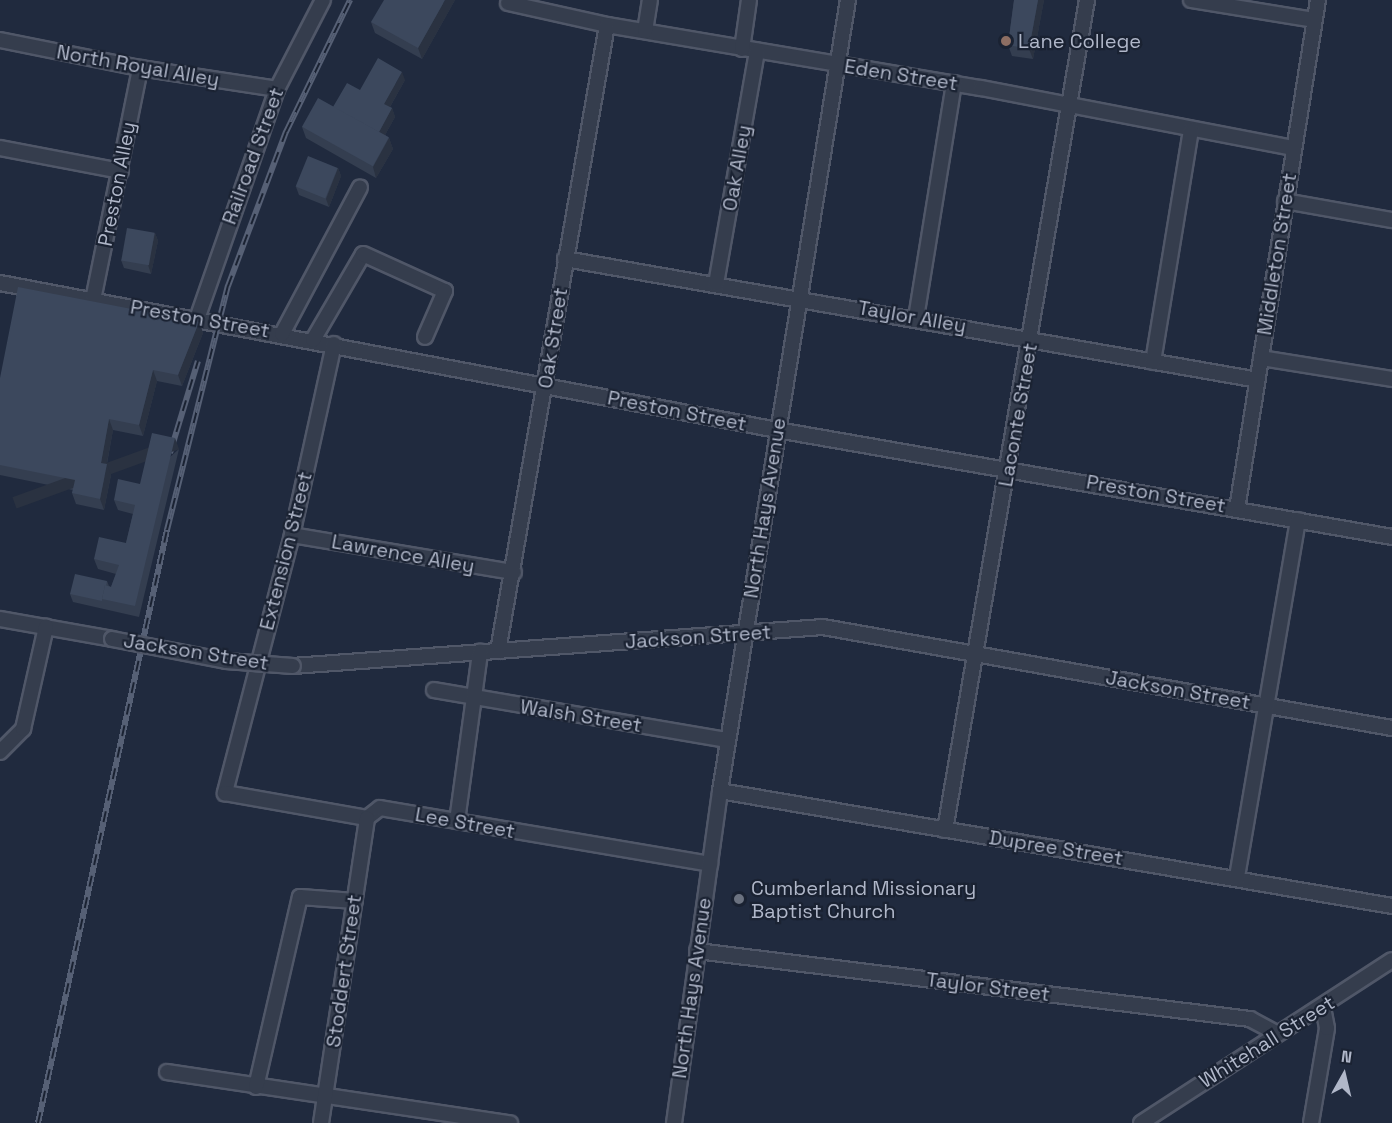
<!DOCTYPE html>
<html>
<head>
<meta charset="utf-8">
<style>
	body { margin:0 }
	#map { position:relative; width:1392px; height:1123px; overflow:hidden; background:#202a3e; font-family:"Space Grotesk",sans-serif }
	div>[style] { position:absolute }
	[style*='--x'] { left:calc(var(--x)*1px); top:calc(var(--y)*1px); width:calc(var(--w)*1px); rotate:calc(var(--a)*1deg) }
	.roads { filter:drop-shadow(2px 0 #505768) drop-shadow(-2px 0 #505768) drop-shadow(0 2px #505768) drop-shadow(0 -2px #505768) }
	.minor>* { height:14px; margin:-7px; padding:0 7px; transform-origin:7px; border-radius:7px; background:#353d4d }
	.rail>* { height:6px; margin-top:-3px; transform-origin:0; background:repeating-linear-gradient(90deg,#1a2232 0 11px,#566075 0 22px); box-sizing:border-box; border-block:2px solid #566075 }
	.bridges { filter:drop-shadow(2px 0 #505768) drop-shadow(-2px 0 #505768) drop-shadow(0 2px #505768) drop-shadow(0 -2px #505768) }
	.minor-bridge>* { height:14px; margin:-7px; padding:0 7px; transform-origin:7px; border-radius:7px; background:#353d4d }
	.wall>* { inset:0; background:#343e50 }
	.shaded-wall>* { inset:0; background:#2a3241; transform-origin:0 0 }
	.building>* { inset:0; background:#3c485d; transform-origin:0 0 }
	.dots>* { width:16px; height:16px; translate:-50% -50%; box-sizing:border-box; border:3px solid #1a2232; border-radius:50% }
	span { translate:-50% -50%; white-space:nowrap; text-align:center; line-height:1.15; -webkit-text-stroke:4.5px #1a2232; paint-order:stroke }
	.poi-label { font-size:20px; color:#b0b7c9 }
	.left { translate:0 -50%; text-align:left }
	.street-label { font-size:20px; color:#b0b7c9 }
	.north { position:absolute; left:1314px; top:1045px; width:60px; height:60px; -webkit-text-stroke:4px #1a2232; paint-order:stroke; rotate:8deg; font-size:16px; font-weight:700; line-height:24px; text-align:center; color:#b0b7c9 }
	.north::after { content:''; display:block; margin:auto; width:21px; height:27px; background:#b0b7c9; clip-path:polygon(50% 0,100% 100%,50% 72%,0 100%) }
</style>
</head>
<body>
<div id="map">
	<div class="roads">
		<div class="minor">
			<i style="--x:1191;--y:0;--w:125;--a:9.2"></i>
			<i style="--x:508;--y:3;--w:101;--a:12.5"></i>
			<i style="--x:607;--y:25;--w:379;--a:9.6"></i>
			<i style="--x:981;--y:88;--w:318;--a:10.9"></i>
			<i style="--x:645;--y:31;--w:31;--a:-81"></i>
			<i style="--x:0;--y:40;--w:143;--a:11.3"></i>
			<i style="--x:140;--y:68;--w:139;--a:8.7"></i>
			<i style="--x:742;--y:49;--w:49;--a:-81.9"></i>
			<i style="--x:0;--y:148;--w:123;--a:10.8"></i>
			<i style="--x:1285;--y:201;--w:109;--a:10.1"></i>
			<i style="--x:565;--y:259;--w:703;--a:9.9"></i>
			<i style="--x:0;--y:283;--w:791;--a:10.71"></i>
			<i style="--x:777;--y:430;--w:624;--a:9.87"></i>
			<i style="--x:716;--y:284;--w:237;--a:-80"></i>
			<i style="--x:93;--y:300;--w:237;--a:-78.5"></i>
			<i style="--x:916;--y:318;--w:238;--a:-80.8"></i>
			<i style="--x:197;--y:319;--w:244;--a:-70.8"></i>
			<i style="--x:277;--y:89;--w:100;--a:-62.7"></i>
			<i style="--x:282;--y:334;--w:166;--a:-62"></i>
			<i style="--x:313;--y:340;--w:99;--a:-59.8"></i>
			<i style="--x:363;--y:254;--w:90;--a:24.3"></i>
			<i style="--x:445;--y:291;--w:50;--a:113.5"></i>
			<i style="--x:334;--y:344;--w:196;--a:102.4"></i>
			<i style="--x:292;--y:535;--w:267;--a:104.6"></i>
			<i style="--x:225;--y:793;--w:144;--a:10"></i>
			<i style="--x:367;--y:818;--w:16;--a:-38"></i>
			<i style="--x:380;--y:808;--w:335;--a:9.6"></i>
			<i style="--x:1261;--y:358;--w:133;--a:9.1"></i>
			<i style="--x:1153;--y:362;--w:235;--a:-80.7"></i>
			<i style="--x:1237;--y:509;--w:515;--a:-80.96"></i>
			<i style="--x:292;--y:535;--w:225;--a:9.5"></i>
			<i style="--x:0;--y:619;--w:114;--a:10.1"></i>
			<i style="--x:498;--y:651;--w:635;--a:-80.12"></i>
			<i style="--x:293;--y:666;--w:531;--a:-4.21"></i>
			<i style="--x:823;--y:627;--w:578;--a:10.07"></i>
			<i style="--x:434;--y:690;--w:298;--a:9.7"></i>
			<i style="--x:0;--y:752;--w:33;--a:-45"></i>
			<i style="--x:23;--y:729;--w:105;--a:-77.3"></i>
			<i style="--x:720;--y:791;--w:682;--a:9.71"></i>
			<i style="--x:457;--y:821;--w:171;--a:-82.2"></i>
			<i style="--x:945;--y:830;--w:842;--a:-80.29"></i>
			<i style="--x:1237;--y:877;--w:362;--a:-80.3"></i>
			<i style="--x:697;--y:951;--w:557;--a:7.01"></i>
			<i style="--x:1250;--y:1019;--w:30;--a:28"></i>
			<i style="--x:167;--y:1072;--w:347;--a:8.5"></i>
			<i style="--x:256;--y:1087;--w:195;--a:-77"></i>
			<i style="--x:300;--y:897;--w:55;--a:4.2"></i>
			<i style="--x:321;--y:1123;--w:308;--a:-81.4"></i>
			<i style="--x:674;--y:1123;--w:335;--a:-82.1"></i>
			<i style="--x:720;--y:791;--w:801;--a:-80.81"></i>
			<i style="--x:1141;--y:1123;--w:299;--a:-33"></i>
			<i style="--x:1311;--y:1123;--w:96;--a:-80.4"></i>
			<i style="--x:1327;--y:1028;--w:21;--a:-101"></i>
		</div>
	</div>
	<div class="rail">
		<i style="--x:170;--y:453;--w:96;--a:-73.1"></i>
		<i style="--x:38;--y:1123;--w:607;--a:-77.73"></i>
		<i style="--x:167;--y:530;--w:252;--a:-76"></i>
		<i style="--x:228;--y:286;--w:165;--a:-69.4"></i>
		<i style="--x:286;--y:132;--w:147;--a:-64.1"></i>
	</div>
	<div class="bridges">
		<div class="minor-bridge">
			<i style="--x:112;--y:639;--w:116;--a:10.9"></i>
			<i style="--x:226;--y:661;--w:67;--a:4.3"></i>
		</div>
	</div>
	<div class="wall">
		<i style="clip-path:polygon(455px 0,422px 59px,375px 33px,371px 22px)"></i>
		<i style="clip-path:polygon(1014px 0,1044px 0,1033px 59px,1012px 56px,1008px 45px)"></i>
		<i style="clip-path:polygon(405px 80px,390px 107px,392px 108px,395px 117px,385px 135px,389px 138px,393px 149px,376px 178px,306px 138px,302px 127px,333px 107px)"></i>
		<i style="clip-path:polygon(338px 168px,341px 176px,329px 207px,299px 195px,296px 187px)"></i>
		<i style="clip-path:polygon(155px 233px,158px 241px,151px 274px,124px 268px,121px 260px)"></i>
		<i style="clip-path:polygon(199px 322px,203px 333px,182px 386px,157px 381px,143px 436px,113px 430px,107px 464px,111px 475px,104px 510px,76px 504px,72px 493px,73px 490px,0 475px,0 378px)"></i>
		<i style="clip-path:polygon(179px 449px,139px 617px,73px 602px,70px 594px,107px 581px,109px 586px,111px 587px,116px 574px,98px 569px,94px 559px,126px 543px,133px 514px,118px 510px,114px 500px,140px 484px)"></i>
	</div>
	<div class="shaded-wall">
		<i style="clip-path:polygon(445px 0,455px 0,422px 59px,418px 48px)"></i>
		<i style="clip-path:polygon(1038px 0,1044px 0,1033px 59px,1029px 49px)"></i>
		<i style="clip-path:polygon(402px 72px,405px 80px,387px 112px,384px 104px)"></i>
		<i style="clip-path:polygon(392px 108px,395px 117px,381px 142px,378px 134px)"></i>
		<i style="clip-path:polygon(389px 138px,393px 149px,376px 178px,373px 167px)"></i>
		<i style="clip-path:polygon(338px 168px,341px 176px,329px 207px,326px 199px)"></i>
		<i style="clip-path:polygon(155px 233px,158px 241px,151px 274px,148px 265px)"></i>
		<i style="clip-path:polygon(199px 322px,203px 333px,182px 386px,178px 375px)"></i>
		<i style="clip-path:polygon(153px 370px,157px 381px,143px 436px,139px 425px)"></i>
		<i style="clip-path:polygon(109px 419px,113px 430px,105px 473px,101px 463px)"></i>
		<i style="left:175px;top:438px;width:12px;height:173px;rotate:70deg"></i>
		<i style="clip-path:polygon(107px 464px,111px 475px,104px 510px,100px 499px)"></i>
	</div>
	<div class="building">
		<i style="clip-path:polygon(384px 0,445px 0,418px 48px,371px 22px)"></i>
		<i style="clip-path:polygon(1014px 0,1038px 0,1029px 49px,1008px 45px)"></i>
		<i style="clip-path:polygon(378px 58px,402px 72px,384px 104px,392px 108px,379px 132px,333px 107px,347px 83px,360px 90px)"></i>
		<i style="left:318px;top:98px;width:81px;height:33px;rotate:29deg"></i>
		<i style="left:308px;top:156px;width:32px;height:33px;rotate:22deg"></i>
		<i style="left:127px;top:228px;width:28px;height:33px;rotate:10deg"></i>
		<i style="clip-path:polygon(18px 287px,199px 322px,178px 375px,153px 370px,139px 425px,109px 419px,101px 463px,107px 464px,100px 499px,72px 493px,75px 480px,0 465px,0 378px)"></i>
		<i style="clip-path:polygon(152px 433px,175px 438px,135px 606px,102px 599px,105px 585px,111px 587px,119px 565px,94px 559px,99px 537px,126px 543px,135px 505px,114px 500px,118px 479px,140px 484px)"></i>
		<i style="clip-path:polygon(75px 574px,107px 581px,106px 586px,105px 585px,102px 599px,102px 601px,70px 594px)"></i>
	</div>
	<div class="dots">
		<i style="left:1006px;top:41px;background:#8d6e63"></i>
		<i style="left:739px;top:899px;background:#6b7280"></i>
	</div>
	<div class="poi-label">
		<span class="left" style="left:1018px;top:41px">Lane College</span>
		<span class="left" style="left:751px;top:900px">Cumberland Missionary<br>Baptist Church</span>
	</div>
	<div class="street-label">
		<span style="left:138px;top:66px;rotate:10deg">North Royal Alley</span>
		<span style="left:901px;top:75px;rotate:9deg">Eden Street</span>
		<span style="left:253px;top:156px;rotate:-70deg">Railroad Street</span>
		<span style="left:737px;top:168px;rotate:-80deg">Oak Alley</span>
		<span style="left:117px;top:184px;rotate:-79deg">Preston Alley</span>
		<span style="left:1277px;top:254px;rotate:-81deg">Middleton Street</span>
		<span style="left:912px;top:317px;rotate:10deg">Taylor Alley</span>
		<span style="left:200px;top:319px;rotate:10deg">Preston Street</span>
		<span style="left:553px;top:338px;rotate:-81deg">Oak Street</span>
		<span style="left:677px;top:411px;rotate:11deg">Preston Street</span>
		<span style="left:1018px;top:415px;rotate:-80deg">Laconte Street</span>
		<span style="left:1156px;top:494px;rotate:10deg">Preston Street</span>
		<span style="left:765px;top:508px;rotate:-81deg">North Hays Avenue</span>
		<span style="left:286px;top:551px;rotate:-76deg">Extension Street</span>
		<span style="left:403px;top:554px;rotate:10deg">Lawrence Alley</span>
		<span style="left:698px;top:637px;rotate:-4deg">Jackson Street</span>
		<span style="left:196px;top:652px;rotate:9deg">Jackson Street</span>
		<span style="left:1178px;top:690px;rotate:10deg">Jackson Street</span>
		<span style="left:581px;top:716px;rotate:9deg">Walsh Street</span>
		<span style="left:465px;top:823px;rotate:10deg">Lee Street</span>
		<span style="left:1056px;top:848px;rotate:9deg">Dupree Street</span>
		<span style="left:344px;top:971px;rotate:-82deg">Stoddert Street</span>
		<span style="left:988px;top:987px;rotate:7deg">Taylor Street</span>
		<span style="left:692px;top:988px;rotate:-82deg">North Hays Avenue</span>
		<span style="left:1267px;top:1042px;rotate:-32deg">Whitehall Street</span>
	</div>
	<div class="north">N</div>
</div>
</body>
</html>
